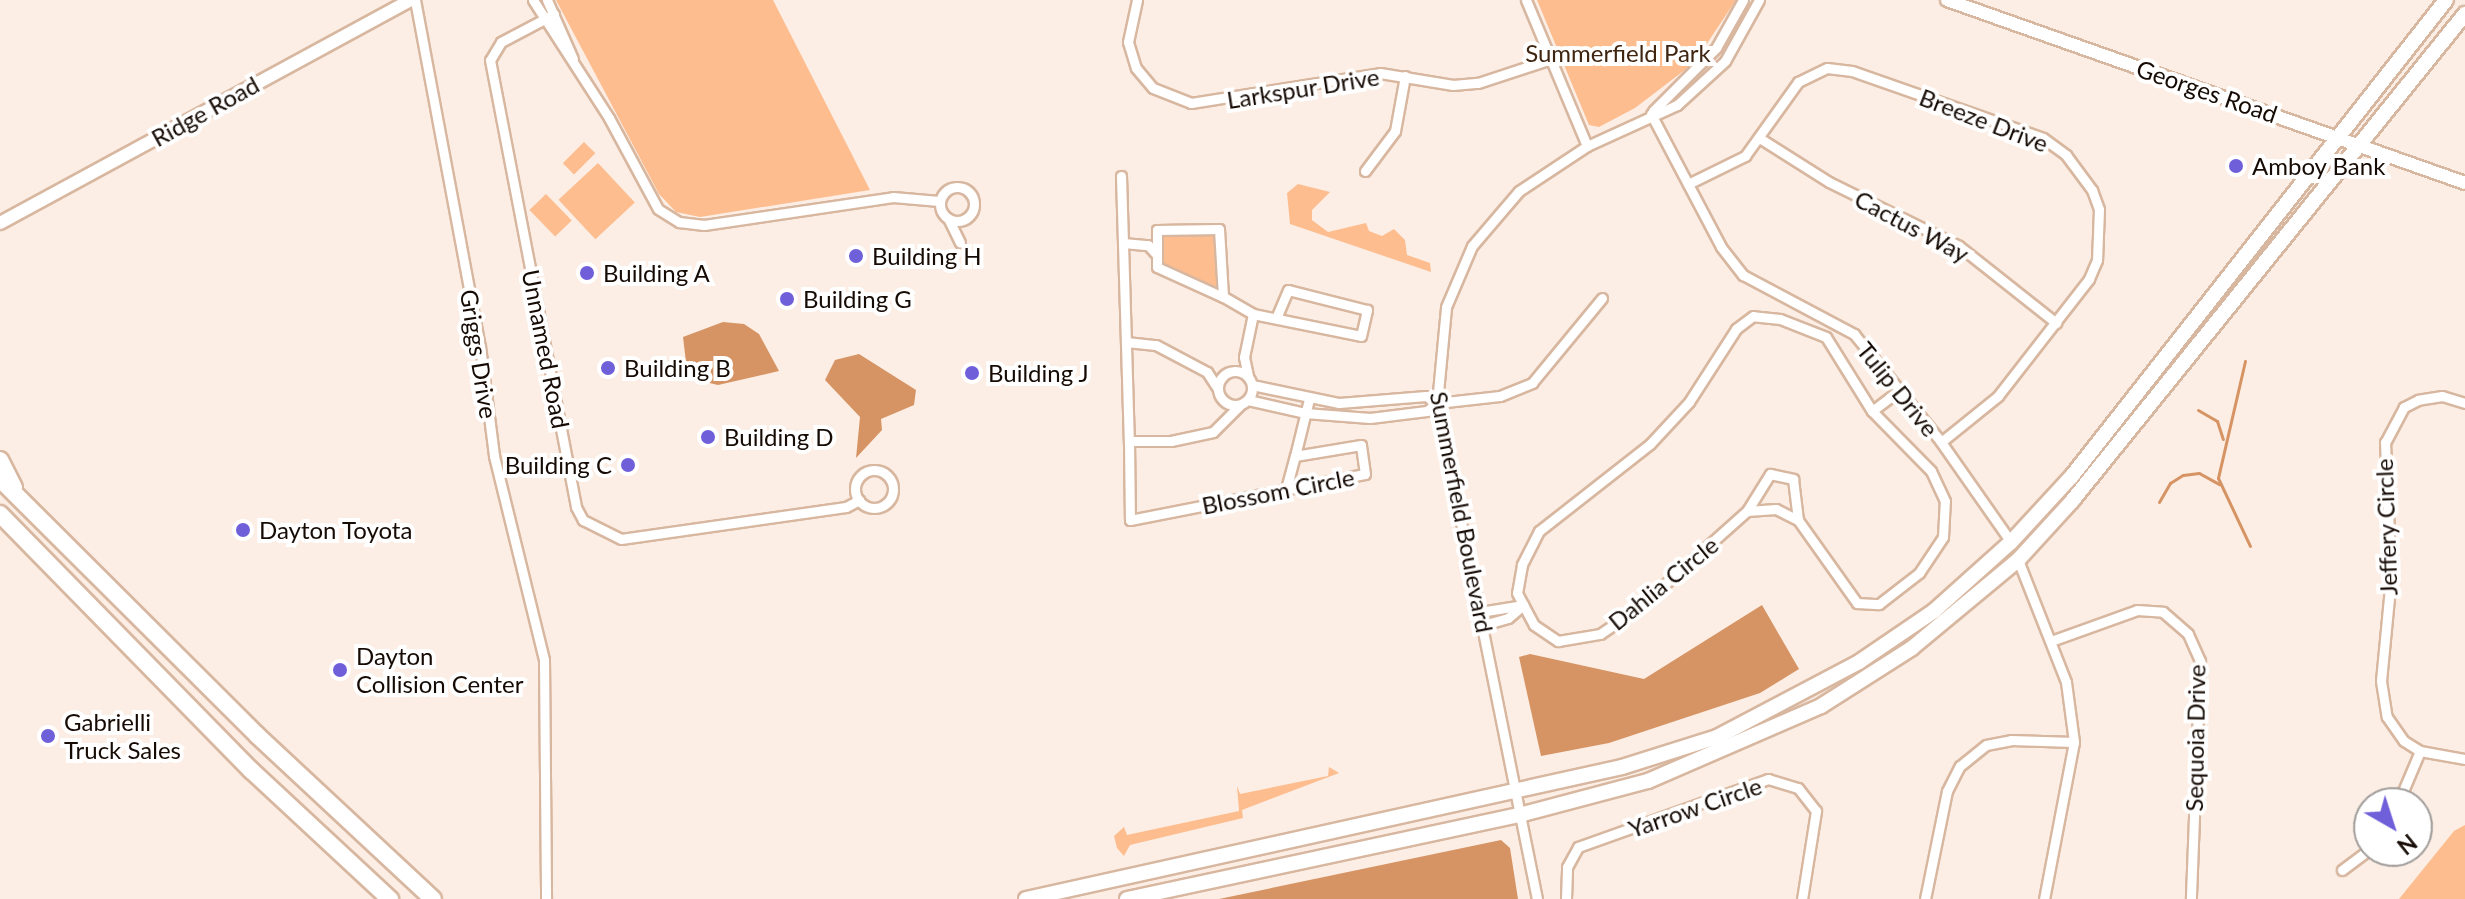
<!DOCTYPE html>
<html>
<head>
<meta charset="utf-8">
<style>
	body { margin:0 }
	#map { position:relative; width:2465px; height:899px; overflow:hidden; background:#fceee4; font-family:Lato,sans-serif }
	div>[style] { position:absolute }
	[style*='--x'] { left:calc(var(--x)*1px); top:calc(var(--y)*1px); width:calc(var(--w)*1px); rotate:calc(var(--a)*1deg) }
	.green>* { inset:0; background:#fdbd8f; transform-origin:0 0 }
	.water>* { inset:0; background:#d69464 }
	.stream>* { height:3px; margin:-1.5px; padding:0 1.5px; transform-origin:1.5px; border-radius:1.5px; background:#d69464 }
	.roads { filter:drop-shadow(2px 0 #d8b7a0) drop-shadow(-2px 0 #d8b7a0) drop-shadow(0 2px #d8b7a0) drop-shadow(0 -2px #d8b7a0) }
	.street>* { height:9px; margin:-4.5px; padding:0 4.5px; transform-origin:4.5px; border-radius:4.5px; background:#fff }
	.street>.ring { margin:-4.5px; padding:0; box-sizing:content-box; background:none; border:9px solid #fff; border-radius:50% }
	.secondary>* { height:12px; margin:-6px; padding:0 6px; transform-origin:6px; border-radius:6px; background:#fff }
	.primary>* { height:14px; margin:-7px; padding:0 7px; transform-origin:7px; border-radius:7px; background:#fff }
	.highway>* { height:16px; margin:-8px; padding:0 8px; transform-origin:8px; border-radius:8px; background:#fff }
	.dots>* { width:22px; height:22px; translate:-50% -50%; box-sizing:border-box; border:4px solid #fff; border-radius:50% }
	span { translate:-50% -50%; white-space:nowrap; text-align:center; line-height:1.15; -webkit-text-stroke:8px #fff; paint-order:stroke }
	.park-label { font-size:24px; color:#3f240f }
	.street-label { font-size:24px; color:#150a04 }
	.poi-label { font-size:24px; color:#150a04 }
	.left { translate:0 -50%; text-align:left }
	.right { translate:-100% -50%; text-align:right }
	.north { position:absolute; left:2353px; top:787px; width:80px; height:80px; box-sizing:border-box; background:#fff; border:2px solid #a19d9b; border-radius:50%; rotate:141deg; font-size:22px; font-weight:700; line-height:32px; text-align:center; color:#150a04 }
	.north::after { content:''; display:block; margin:auto; width:28px; height:36px; background:#6f5fd9; clip-path:polygon(50% 0,100% 100%,50% 72%,0 100%) }
</style>
</head>
<body>
<div id="map">
	<div class="green">
		<i style="clip-path:polygon(556px 0,773px 0,870px 190px,700px 217px,676px 212px,659px 194px)"></i>
		<i style="clip-path:polygon(1537px 0,1736px 0,1694px 63px,1635px 108px,1599px 127px,1589px 125px)"></i>
		<i style="left:584px;top:142px;width:16px;height:30px;rotate:45deg"></i>
		<i style="left:598px;top:163px;width:54px;height:54px;rotate:47deg"></i>
		<i style="clip-path:polygon(1298px 184px,1330px 192px,1312px 210px,1312px 220px,1328px 232px,1366px 223px,1369px 231px,1382px 236px,1394px 229px,1405px 240px,1407px 255px,1430px 263px,1431px 272px,1290px 224px,1287px 193px)"></i>
		<i style="left:546px;top:194px;width:37px;height:23px;rotate:46deg"></i>
		<i style="clip-path:polygon(1163px 235px,1216px 235px,1217px 287px,1161px 265px)"></i>
		<i style="clip-path:polygon(1329px 767px,1339px 773px,1242px 810px,1243px 818px,1130px 845px,1124px 856px,1117px 848px,1114px 836px,1124px 827px,1127px 835px,1239px 811px,1237px 786px,1240px 794px,1328px 776px)"></i>
		<i style="clip-path:polygon(2465px 825px,2465px 899px,2399px 899px,2454px 831px)"></i>
	</div>
	<div class="water">
		<i style="clip-path:polygon(723px 322px,744px 324px,759px 334px,779px 371px,718px 385px,697px 380px,686px 362px,683px 337px)"></i>
		<i style="clip-path:polygon(859px 354px,916px 390px,914px 405px,881px 419px,882px 430px,856px 458px,860px 417px,825px 380px,835px 360px)"></i>
		<i style="clip-path:polygon(1762px 605px,1799px 669px,1760px 693px,1609px 743px,1541px 756px,1519px 657px,1530px 654px,1644px 679px)"></i>
		<i style="clip-path:polygon(1501px 840px,1510px 848px,1518px 899px,1219px 899px)"></i>
	</div>
	<div class="stream">
		<i style="--x:2245;--y:361;--w:120;--a:103"></i>
		<i style="--x:2218;--y:478;--w:75;--a:64.8"></i>
		<i style="--x:2198;--y:410;--w:22;--a:30"></i>
		<i style="--x:2217;--y:421;--w:19;--a:72"></i>
		<i style="--x:2159;--y:502;--w:22;--a:-60"></i>
		<i style="--x:2170;--y:483;--w:15;--a:-32"></i>
		<i style="--x:2183;--y:475;--w:16;--a:-7"></i>
		<i style="--x:2199;--y:473;--w:23;--a:29"></i>
	</div>
	<div class="roads">
		<div class="street">
			<i style="--x:415;--y:0;--w:352;--a:79.4"></i>
			<i style="--x:480;--y:346;--w:111;--a:82.7"></i>
			<i style="--x:494;--y:456;--w:210;--a:76.2"></i>
			<i style="--x:544;--y:660;--w:239;--a:89.5"></i>
			<i style="--x:533;--y:0;--w:140;--a:57.2"></i>
			<i style="--x:609;--y:118;--w:103;--a:61.7"></i>
			<i style="--x:658;--y:209;--w:25;--a:32"></i>
			<i style="--x:679;--y:222;--w:25;--a:7"></i>
			<i style="--x:704;--y:225;--w:191;--a:-8.4"></i>
			<i style="--x:893;--y:197;--w:46;--a:5"></i>
			<i style="--x:547;--y:0;--w:64;--a:66.2"></i>
			<i style="--x:1137;--y:0;--w:43;--a:102.1"></i>
			<i style="--x:1128;--y:42;--w:27;--a:73"></i>
			<i style="--x:1136;--y:68;--w:26;--a:50"></i>
			<i style="--x:1153;--y:88;--w:41;--a:21.5"></i>
			<i style="--x:1191;--y:103;--w:191;--a:-9"></i>
			<i style="--x:1380;--y:73;--w:74;--a:9.3"></i>
			<i style="--x:1453;--y:85;--w:25;--a:-5"></i>
			<i style="--x:1478;--y:83;--w:74;--a:-18.2"></i>
			<i style="--x:1526;--y:0;--w:158;--a:67.3"></i>
			<i style="--x:554;--y:14;--w:60;--a:152.2"></i>
			<i style="--x:501;--y:42;--w:21;--a:121"></i>
			<i style="--x:490;--y:60;--w:455;--a:79.1"></i>
			<i style="--x:576;--y:507;--w:15;--a:62"></i>
			<i style="--x:583;--y:520;--w:42;--a:26.6"></i>
			<i style="--x:621;--y:539;--w:227;--a:-8.1"></i>
			<i style="--x:846;--y:507;--w:15;--a:-28"></i>
			<i style="--x:1653;--y:111;--w:89;--a:-45"></i>
			<i style="--x:1716;--y:48;--w:55;--a:-60.6"></i>
			<i style="--x:1651;--y:114;--w:150;--a:62.2"></i>
			<i style="--x:1721;--y:247;--w:36;--a:52"></i>
			<i style="--x:1743;--y:275;--w:126;--a:28"></i>
			<i style="--x:1854;--y:334;--w:139;--a:51.1"></i>
			<i style="--x:1941;--y:442;--w:122;--a:55"></i>
			<i style="--x:1761;--y:139;--w:80;--a:32.3"></i>
			<i style="--x:1829;--y:182;--w:145;--a:26.2"></i>
			<i style="--x:1959;--y:246;--w:124;--a:38.4"></i>
			<i style="--x:1365;--y:171;--w:50;--a:-53.1"></i>
			<i style="--x:1395;--y:131;--w:56;--a:-79.7"></i>
			<i style="--x:1121;--y:176;--w:265;--a:88.3"></i>
			<i style="--x:1688;--y:184;--w:64;--a:-26.2"></i>
			<i style="--x:1745;--y:156;--w:91;--a:-54.4"></i>
			<i style="--x:1798;--y:82;--w:32;--a:-26"></i>
			<i style="--x:1827;--y:68;--w:25;--a:7"></i>
			<i style="--x:1852;--y:71;--w:202;--a:19.3"></i>
			<i style="--x:2043;--y:138;--w:29;--a:36"></i>
			<i style="--x:2066;--y:155;--w:44;--a:53.4"></i>
			<i style="--x:2092;--y:190;--w:20;--a:70"></i>
			<i style="--x:2099;--y:209;--w:51;--a:92.2"></i>
			<i style="--x:2097;--y:260;--w:21;--a:113"></i>
			<i style="--x:2089;--y:279;--w:148;--a:127.9"></i>
			<i style="--x:1998;--y:396;--w:73;--a:141.1"></i>
			<i class="ring" style="left:940px;top:187px;width:25px;height:25px"></i>
			<i style="--x:949;--y:220;--w:25;--a:64"></i>
			<i style="--x:1219;--y:229;--w:68;--a:86.6"></i>
			<i style="--x:1223;--y:297;--w:72;--a:-155.6"></i>
			<i style="--x:1157;--y:267;--w:37;--a:-90"></i>
			<i style="--x:1157;--y:230;--w:62;--a:-0.9"></i>
			<i style="--x:1123;--y:243;--w:25;--a:5"></i>
			<i style="--x:1148;--y:245;--w:12;--a:48"></i>
			<i style="--x:1222;--y:296;--w:36;--a:30"></i>
			<i style="--x:1253;--y:314;--w:44;--a:101.8"></i>
			<i style="--x:1244;--y:357;--w:19;--a:78"></i>
			<i style="--x:1253;--y:314;--w:110;--a:11.5"></i>
			<i style="--x:1361;--y:336;--w:27;--a:-77"></i>
			<i style="--x:1367;--y:310;--w:81;--a:-165.8"></i>
			<i style="--x:1288;--y:290;--w:28;--a:113"></i>
			<i style="--x:1126;--y:342;--w:30;--a:6"></i>
			<i style="--x:1156;--y:345;--w:58;--a:27.9"></i>
			<i style="--x:1207;--y:372;--w:20;--a:57"></i>
			<i class="ring" style="left:1218px;top:371px;width:25px;height:25px"></i>
			<i style="--x:1252;--y:385;--w:89;--a:11.7"></i>
			<i style="--x:1339;--y:403;--w:87;--a:-4.6"></i>
			<i style="--x:1426;--y:396;--w:13;--a:32"></i>
			<i style="--x:1248;--y:400;--w:58;--a:12.8"></i>
			<i style="--x:1305;--y:413;--w:65;--a:4.4"></i>
			<i style="--x:1370;--y:418;--w:57;--a:-7"></i>
			<i style="--x:1427;--y:411;--w:13;--a:-39"></i>
			<i style="--x:1437;--y:403;--w:63;--a:-6.3"></i>
			<i style="--x:1500;--y:396;--w:35;--a:-22"></i>
			<i style="--x:1532;--y:383;--w:110;--a:-50.5"></i>
			<i style="--x:2465;--y:403;--w:24;--a:-163"></i>
			<i style="--x:2442;--y:396;--w:24;--a:171"></i>
			<i style="--x:2418;--y:400;--w:16;--a:153"></i>
			<i style="--x:2404;--y:407;--w:40;--a:118"></i>
			<i style="--x:2385;--y:442;--w:135;--a:87.5"></i>
			<i style="--x:2391;--y:577;--w:104;--a:95.5"></i>
			<i style="--x:2381;--y:681;--w:36;--a:81"></i>
			<i style="--x:2387;--y:717;--w:29;--a:55"></i>
			<i style="--x:2404;--y:741;--w:19;--a:32"></i>
			<i style="--x:2420;--y:751;--w:46;--a:10.1"></i>
			<i style="--x:1240;--y:405;--w:38;--a:135"></i>
			<i style="--x:1213;--y:432;--w:43;--a:167.9"></i>
			<i style="--x:1171;--y:441;--w:42;--a:180"></i>
			<i style="--x:1129;--y:441;--w:79;--a:89.3"></i>
			<i style="--x:1130;--y:520;--w:239;--a:-11.1"></i>
			<i style="--x:1365;--y:474;--w:29;--a:-98"></i>
			<i style="--x:1361;--y:445;--w:67;--a:170.5"></i>
			<i style="--x:1295;--y:456;--w:59;--a:-76.2"></i>
			<i style="--x:1872;--y:411;--w:87;--a:-121.9"></i>
			<i style="--x:1826;--y:337;--w:49;--a:-158.6"></i>
			<i style="--x:1780;--y:319;--w:27;--a:-174"></i>
			<i style="--x:1753;--y:316;--w:21;--a:143"></i>
			<i style="--x:1736;--y:329;--w:87;--a:122.8"></i>
			<i style="--x:1689;--y:402;--w:57;--a:132.9"></i>
			<i style="--x:1650;--y:444;--w:141;--a:141.9"></i>
			<i style="--x:1539;--y:531;--w:38;--a:117"></i>
			<i style="--x:1522;--y:565;--w:28;--a:100"></i>
			<i style="--x:1517;--y:593;--w:36;--a:62"></i>
			<i style="--x:1534;--y:625;--w:29;--a:34"></i>
			<i style="--x:1558;--y:641;--w:43;--a:-9.5"></i>
			<i style="--x:1600;--y:634;--w:45;--a:-34"></i>
			<i style="--x:1637;--y:609;--w:147;--a:-41.7"></i>
			<i style="--x:1747;--y:511;--w:29;--a:-4"></i>
			<i style="--x:1776;--y:509;--w:25;--a:27"></i>
			<i style="--x:1798;--y:520;--w:102;--a:54.6"></i>
			<i style="--x:1857;--y:603;--w:22;--a:3"></i>
			<i style="--x:1879;--y:604;--w:51;--a:-37.8"></i>
			<i style="--x:1919;--y:573;--w:43;--a:-56.3"></i>
			<i style="--x:1943;--y:537;--w:36;--a:-87"></i>
			<i style="--x:1945;--y:501;--w:33;--a:-115"></i>
			<i style="--x:1931;--y:471;--w:84;--a:-134.5"></i>
			<i style="--x:1872;--y:411;--w:35;--a:-37"></i>
			<i class="ring" style="left:855px;top:470px;width:29px;height:29px"></i>
			<i style="--x:1286;--y:489;--w:34;--a:-75"></i>
			<i style="--x:1747;--y:511;--w:44;--a:-58.1"></i>
			<i style="--x:1770;--y:474;--w:24;--a:12"></i>
			<i style="--x:1793;--y:479;--w:41;--a:83"></i>
			<i style="--x:2018;--y:560;--w:131;--a:68.5"></i>
			<i style="--x:2066;--y:682;--w:61;--a:82.4"></i>
			<i style="--x:2074;--y:742;--w:160;--a:100.8"></i>
			<i style="--x:1480;--y:612;--w:44;--a:-9.2"></i>
			<i style="--x:1523;--y:605;--w:20;--a:139"></i>
			<i style="--x:1508;--y:618;--w:26;--a:164"></i>
			<i style="--x:2051;--y:641;--w:91;--a:-19.8"></i>
			<i style="--x:2137;--y:610;--w:26;--a:4"></i>
			<i style="--x:2163;--y:612;--w:33;--a:41"></i>
			<i style="--x:2188;--y:634;--w:30;--a:66"></i>
			<i style="--x:2200;--y:661;--w:238;--a:92.2"></i>
			<i style="--x:2398;--y:803;--w:56;--a:-67.1"></i>
			<i style="--x:2342;--y:870;--w:34;--a:-37"></i>
			<i style="--x:1537;--y:899;--w:506;--a:-101.4"></i>
			<i style="--x:1437;--y:403;--w:96;--a:-84.6"></i>
			<i style="--x:1446;--y:307;--w:66;--a:-66.9"></i>
			<i style="--x:1472;--y:246;--w:72;--a:-49.5"></i>
			<i style="--x:1519;--y:191;--w:82;--a:-33.5"></i>
			<i style="--x:1587;--y:146;--w:99;--a:-24.5"></i>
			<i style="--x:1677;--y:105;--w:65;--a:-42.5"></i>
			<i style="--x:1725;--y:61;--w:70;--a:-60.9"></i>
			<i style="--x:1566;--y:899;--w:32;--a:-88"></i>
			<i style="--x:1567;--y:867;--w:23;--a:-61"></i>
			<i style="--x:1578;--y:847;--w:202;--a:-19.7"></i>
			<i style="--x:1768;--y:779;--w:31;--a:17"></i>
			<i style="--x:1798;--y:788;--w:29;--a:52"></i>
			<i style="--x:1816;--y:811;--w:89;--a:99"></i>
			<i style="--x:1925;--y:899;--w:110;--a:-78.5"></i>
			<i style="--x:1947;--y:791;--w:28;--a:-63"></i>
			<i style="--x:1960;--y:766;--w:33;--a:-39"></i>
			<i style="--x:1986;--y:745;--w:25;--a:-11"></i>
			<i style="--x:2011;--y:740;--w:63;--a:1.8"></i>
		</div>
		<div class="secondary">
			<i style="--x:1947;--y:0;--w:549;--a:19.46"></i>
			<i style="--x:0;--y:223;--w:467;--a:-28.5"></i>
		</div>
		<div class="primary">
			<i style="--x:1026;--y:899;--w:610;--a:-12.49"></i>
			<i style="--x:1622;--y:767;--w:100;--a:-17.5"></i>
			<i style="--x:1717;--y:737;--w:161;--a:-27.8"></i>
			<i style="--x:1859;--y:662;--w:91;--a:-34.2"></i>
			<i style="--x:1934;--y:611;--w:103;--a:-41.9"></i>
			<i style="--x:2011;--y:542;--w:90;--a:-47.3"></i>
			<i style="--x:2072;--y:476;--w:605;--a:-51.84"></i>
			<i style="--x:1127;--y:899;--w:405;--a:-12.1"></i>
			<i style="--x:1523;--y:814;--w:129;--a:-14.8"></i>
			<i style="--x:1648;--y:781;--w:189;--a:-23.4"></i>
			<i style="--x:1821;--y:706;--w:108;--a:-32.5"></i>
			<i style="--x:1912;--y:648;--w:138;--a:-39.7"></i>
			<i style="--x:2018;--y:560;--w:80;--a:-47.5"></i>
			<i style="--x:2072;--y:501;--w:626;--a:-51.1"></i>
		</div>
		<div class="highway">
			<i style="--x:0;--y:460;--w:31;--a:63"></i>
			<i style="--x:0;--y:479;--w:364;--a:44.9"></i>
			<i style="--x:258;--y:736;--w:239;--a:43"></i>
			<i style="--x:0;--y:514;--w:359;--a:45.6"></i>
			<i style="--x:251;--y:770;--w:190;--a:42.9"></i>
		</div>
	</div>
	<div class="dots">
		<i style="left:2236px;top:166px;background:#6f5fd9"></i>
		<i style="left:856px;top:256px;background:#6f5fd9"></i>
		<i style="left:587px;top:273px;background:#6f5fd9"></i>
		<i style="left:787px;top:299px;background:#6f5fd9"></i>
		<i style="left:608px;top:368px;background:#6f5fd9"></i>
		<i style="left:972px;top:373px;background:#6f5fd9"></i>
		<i style="left:708px;top:437px;background:#6f5fd9"></i>
		<i style="left:628px;top:465px;background:#6f5fd9"></i>
		<i style="left:243px;top:530px;background:#6f5fd9"></i>
		<i style="left:340px;top:670px;background:#6f5fd9"></i>
		<i style="left:48px;top:736px;background:#6f5fd9"></i>
	</div>
	<div class="park-label">
		<span style="left:1618px;top:53px">Summerfield Park</span>
	</div>
	<div class="street-label">
		<span style="left:1303px;top:88px;rotate:-9deg">Larkspur Drive</span>
		<span style="left:2207px;top:91px;rotate:19deg">Georges Road</span>
		<span style="left:205px;top:111px;rotate:-29deg">Ridge Road</span>
		<span style="left:1984px;top:120px;rotate:21deg">Breeze Drive</span>
		<span style="left:1912px;top:226px;rotate:28deg">Cactus Way</span>
		<span style="left:546px;top:349px;rotate:79deg">Unnamed Road</span>
		<span style="left:479px;top:354px;rotate:81deg">Griggs Drive</span>
		<span style="left:1898px;top:389px;rotate:51deg">Tulip Drive</span>
		<span style="left:1278px;top:491px;rotate:-11deg">Blossom Circle</span>
		<span style="left:1462px;top:512px;rotate:79deg">Summerfield Boulevard</span>
		<span style="left:2386px;top:527px;rotate:-92deg">Jeffery Circle</span>
		<span style="left:1663px;top:583px;rotate:-39deg">Dahlia Circle</span>
		<span style="left:2195px;top:738px;rotate:-89deg">Sequoia Drive</span>
		<span style="left:1695px;top:807px;rotate:-19deg">Yarrow Circle</span>
	</div>
	<div class="poi-label">
		<span class="left" style="left:2252px;top:166px">Amboy Bank</span>
		<span class="left" style="left:872px;top:256px">Building H</span>
		<span class="left" style="left:603px;top:273px">Building A</span>
		<span class="left" style="left:803px;top:299px">Building G</span>
		<span class="left" style="left:624px;top:368px">Building B</span>
		<span class="left" style="left:988px;top:373px">Building J</span>
		<span class="left" style="left:724px;top:437px">Building D</span>
		<span class="right" style="left:612px;top:465px">Building C</span>
		<span class="left" style="left:259px;top:530px">Dayton Toyota</span>
		<span class="left" style="left:356px;top:670px">Dayton<br>Collision Center</span>
		<span class="left" style="left:64px;top:736px">Gabrielli<br>Truck Sales</span>
	</div>
	<div class="north">N</div>
</div>
</body>
</html>
